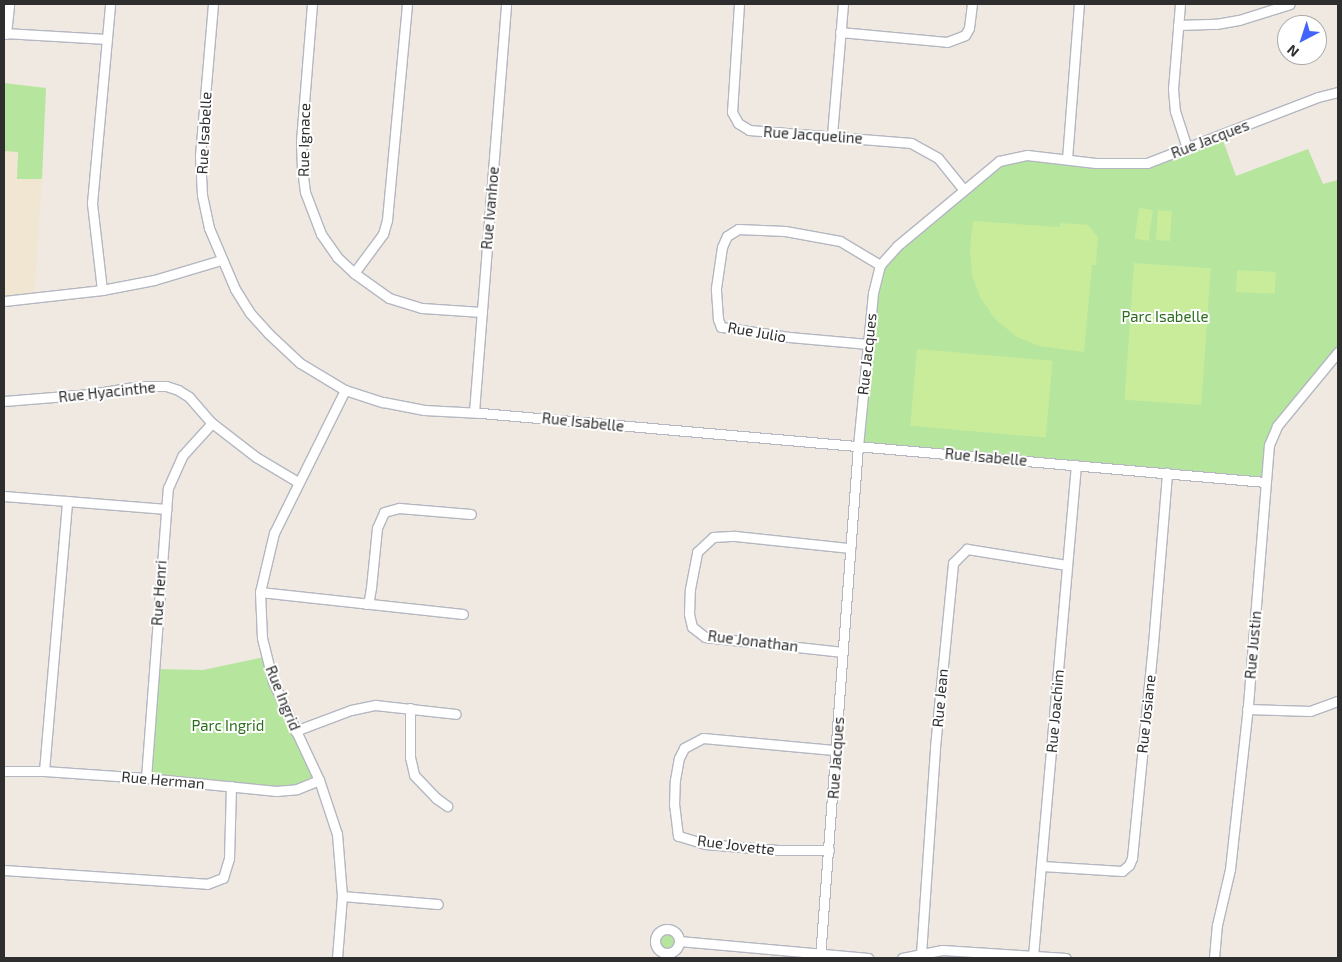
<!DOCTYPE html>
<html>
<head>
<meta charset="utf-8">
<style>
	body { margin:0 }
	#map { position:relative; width:1342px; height:962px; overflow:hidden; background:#efe9e1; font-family:"Exo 2",sans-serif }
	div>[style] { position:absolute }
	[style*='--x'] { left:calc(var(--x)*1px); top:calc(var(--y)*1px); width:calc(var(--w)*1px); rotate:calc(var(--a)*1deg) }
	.education>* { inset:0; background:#f0e6d1 }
	.green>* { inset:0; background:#b6e59e }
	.round { border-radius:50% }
	.pitch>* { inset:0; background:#c9ec9a; transform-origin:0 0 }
	.roads { filter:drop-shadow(1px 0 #b4b7c1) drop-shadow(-1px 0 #b4b7c1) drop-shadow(0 1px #b4b7c1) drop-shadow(0 -1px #b4b7c1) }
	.street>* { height:9px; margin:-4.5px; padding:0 4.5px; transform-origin:4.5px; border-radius:4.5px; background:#fff }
	.street>.ring { margin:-4.5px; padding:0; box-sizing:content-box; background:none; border:9px solid #fff; border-radius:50% }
	span { translate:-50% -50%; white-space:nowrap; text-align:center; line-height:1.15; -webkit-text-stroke:4px #fff; paint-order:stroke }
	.street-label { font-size:15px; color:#2e2e2e }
	.park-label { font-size:15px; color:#2c6e1b }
	.frame { position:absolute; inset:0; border:5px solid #2e2e2e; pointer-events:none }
	.north { position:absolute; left:1277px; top:15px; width:50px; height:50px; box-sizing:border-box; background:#fff; border:1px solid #ababab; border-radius:50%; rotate:220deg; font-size:14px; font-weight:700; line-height:20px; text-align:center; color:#2e2e2e }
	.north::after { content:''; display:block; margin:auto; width:18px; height:22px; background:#4264fb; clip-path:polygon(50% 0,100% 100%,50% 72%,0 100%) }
</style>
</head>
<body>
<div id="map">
	<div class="education">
		<i style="clip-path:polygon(4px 151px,18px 152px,17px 179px,42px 179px,34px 299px,4px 301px)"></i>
	</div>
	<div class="green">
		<i style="clip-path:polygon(4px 83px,46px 88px,42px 179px,17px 179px,18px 152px,4px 151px)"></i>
		<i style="clip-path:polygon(1221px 135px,1236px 176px,1308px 149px,1323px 184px,1338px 180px,1338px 349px,1277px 426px,1265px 482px,858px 446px,880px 265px,897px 246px,1011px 157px,1147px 163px)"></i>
		<i style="clip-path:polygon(264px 657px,319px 780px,297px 789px,152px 778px,145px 762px,154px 669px,203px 670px)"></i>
		<i class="round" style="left:655px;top:929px;width:24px;height:24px"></i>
	</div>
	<div class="pitch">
		<i style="left:1139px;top:208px;width:14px;height:31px;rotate:8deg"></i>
		<i style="left:1158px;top:210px;width:14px;height:30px;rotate:4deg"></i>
		<i style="clip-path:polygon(973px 221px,1060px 227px,1060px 223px,1088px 225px,1098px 237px,1096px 265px,1092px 265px,1084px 352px,1039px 346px,1017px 337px,995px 319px,980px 297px,972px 275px,970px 248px)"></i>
		<i style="left:1134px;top:263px;width:77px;height:137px;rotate:4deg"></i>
		<i style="left:1237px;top:270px;width:39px;height:22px;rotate:3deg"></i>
		<i style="left:917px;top:349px;width:136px;height:77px;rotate:5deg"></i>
	</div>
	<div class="roads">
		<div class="street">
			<i style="--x:213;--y:4;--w:153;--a:94.9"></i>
			<i style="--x:200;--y:156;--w:39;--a:87"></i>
			<i style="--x:202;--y:195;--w:34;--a:78"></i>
			<i style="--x:209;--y:228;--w:66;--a:66.9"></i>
			<i style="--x:235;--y:289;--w:28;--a:58"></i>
			<i style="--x:250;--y:313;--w:28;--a:48"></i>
			<i style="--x:269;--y:334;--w:42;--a:43.1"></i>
			<i style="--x:300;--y:363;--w:52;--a:31"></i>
			<i style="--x:345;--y:390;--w:40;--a:18"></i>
			<i style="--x:383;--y:402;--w:42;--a:11"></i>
			<i style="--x:424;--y:410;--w:57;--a:3"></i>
			<i style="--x:481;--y:413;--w:787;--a:5.03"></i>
			<i style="--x:312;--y:4;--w:137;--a:94.6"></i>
			<i style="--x:301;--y:141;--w:27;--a:88"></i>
			<i style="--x:302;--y:168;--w:24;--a:83"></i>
			<i style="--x:305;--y:192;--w:45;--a:69.1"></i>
			<i style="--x:321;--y:234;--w:28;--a:55"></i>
			<i style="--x:337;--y:257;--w:23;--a:43"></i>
			<i style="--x:354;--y:273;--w:43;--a:35.5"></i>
			<i style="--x:389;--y:298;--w:34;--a:17"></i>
			<i style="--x:422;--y:308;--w:60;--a:3.8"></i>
			<i style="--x:739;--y:4;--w:108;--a:93.7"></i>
			<i style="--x:732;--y:112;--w:13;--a:61"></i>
			<i style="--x:738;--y:123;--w:13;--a:32"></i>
			<i style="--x:749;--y:130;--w:163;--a:4.6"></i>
			<i style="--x:911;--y:143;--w:31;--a:29"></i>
			<i style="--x:938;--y:158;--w:40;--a:51"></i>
			<i style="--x:1180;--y:4;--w:85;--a:94.7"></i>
			<i style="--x:1173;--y:89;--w:22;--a:85"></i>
			<i style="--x:1175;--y:111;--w:40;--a:72"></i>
			<i style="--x:1178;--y:25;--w:38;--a:-2"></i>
			<i style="--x:1216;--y:24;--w:23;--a:-10"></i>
			<i style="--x:1239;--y:20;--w:53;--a:-17.4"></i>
			<i style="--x:840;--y:32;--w:107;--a:5.3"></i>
			<i style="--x:947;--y:42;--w:19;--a:-21"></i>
			<i style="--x:965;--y:35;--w:8;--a:-60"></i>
			<i style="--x:969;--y:28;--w:24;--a:-83"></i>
			<i style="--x:4;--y:33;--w:103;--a:3.3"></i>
			<i style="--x:6;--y:34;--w:30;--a:-84"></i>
			<i style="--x:832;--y:135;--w:131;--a:-85.2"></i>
			<i style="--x:1067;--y:159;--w:155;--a:-85.6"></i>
			<i style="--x:354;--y:273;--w:49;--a:-53.4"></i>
			<i style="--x:383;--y:234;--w:15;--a:-74"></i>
			<i style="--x:387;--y:220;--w:217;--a:-84.7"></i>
			<i style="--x:102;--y:290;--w:88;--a:-96.6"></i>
			<i style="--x:92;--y:203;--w:200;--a:-84.8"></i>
			<i style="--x:4;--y:301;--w:99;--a:-6.4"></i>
			<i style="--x:102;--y:290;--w:53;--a:-10.9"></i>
			<i style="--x:154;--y:280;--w:70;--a:-16.6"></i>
			<i style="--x:868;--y:344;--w:79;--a:-174.9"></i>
			<i style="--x:789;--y:337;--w:69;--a:-171.6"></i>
			<i style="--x:721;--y:327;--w:9;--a:-111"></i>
			<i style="--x:718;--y:319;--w:31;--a:-94"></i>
			<i style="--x:716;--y:288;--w:41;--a:-81.7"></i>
			<i style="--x:722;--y:247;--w:12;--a:-66"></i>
			<i style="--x:727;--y:236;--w:13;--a:-32"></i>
			<i style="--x:738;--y:229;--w:47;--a:2.4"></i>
			<i style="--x:785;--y:231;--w:56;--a:10.3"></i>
			<i style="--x:840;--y:241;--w:47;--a:31"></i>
			<i style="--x:4;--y:401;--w:87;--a:-4.6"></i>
			<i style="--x:91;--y:394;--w:50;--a:-9.3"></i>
			<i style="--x:140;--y:386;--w:26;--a:0"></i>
			<i style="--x:166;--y:386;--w:13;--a:18"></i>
			<i style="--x:178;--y:390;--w:13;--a:32"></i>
			<i style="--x:189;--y:397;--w:35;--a:49"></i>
			<i style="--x:212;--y:423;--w:56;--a:37.7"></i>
			<i style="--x:256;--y:457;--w:49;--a:30.8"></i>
			<i style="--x:474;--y:412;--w:409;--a:-85.5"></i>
			<i style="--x:4;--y:496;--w:163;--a:4.6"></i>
			<i style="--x:260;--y:592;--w:204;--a:6.2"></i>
			<i style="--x:366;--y:604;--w:5;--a:-53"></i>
			<i style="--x:369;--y:600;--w:12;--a:-81"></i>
			<i style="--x:371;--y:588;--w:60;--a:-84.3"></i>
			<i style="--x:377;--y:528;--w:17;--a:-66"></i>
			<i style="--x:384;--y:512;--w:16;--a:-15"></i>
			<i style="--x:399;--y:508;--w:72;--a:4.8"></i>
			<i style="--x:843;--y:652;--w:139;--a:-173.8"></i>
			<i style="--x:705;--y:637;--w:16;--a:-142"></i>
			<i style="--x:692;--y:627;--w:13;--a:-103"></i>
			<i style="--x:689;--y:614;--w:25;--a:-88"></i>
			<i style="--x:690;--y:589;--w:38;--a:-79"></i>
			<i style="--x:697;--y:552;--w:22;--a:-43"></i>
			<i style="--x:713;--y:537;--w:22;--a:-3"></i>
			<i style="--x:735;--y:536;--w:116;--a:6"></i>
			<i style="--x:410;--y:708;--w:49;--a:90"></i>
			<i style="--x:410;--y:757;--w:18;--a:77"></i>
			<i style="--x:414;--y:775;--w:32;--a:46"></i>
			<i style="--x:436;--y:798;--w:14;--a:36"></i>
			<i style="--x:1247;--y:709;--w:63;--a:1.8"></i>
			<i style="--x:1310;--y:711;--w:30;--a:-20"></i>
			<i style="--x:295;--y:731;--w:60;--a:-20.6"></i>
			<i style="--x:351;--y:710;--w:25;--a:-12"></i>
			<i style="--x:375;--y:705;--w:81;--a:6.3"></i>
			<i style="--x:4;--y:771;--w:40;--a:0"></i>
			<i style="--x:44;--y:771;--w:102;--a:3.9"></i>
			<i style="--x:146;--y:778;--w:131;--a:5.7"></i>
			<i style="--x:276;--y:791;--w:21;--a:-5"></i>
			<i style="--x:297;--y:789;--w:24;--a:-22"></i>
			<i style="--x:44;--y:771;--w:271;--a:-85.1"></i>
			<i style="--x:146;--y:778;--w:291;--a:-85.7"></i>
			<i style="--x:168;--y:488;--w:36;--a:-66"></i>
			<i style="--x:183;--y:455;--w:43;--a:-47.8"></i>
			<i style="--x:829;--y:850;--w:51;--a:180"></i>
			<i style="--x:778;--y:850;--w:73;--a:-175.3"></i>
			<i style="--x:705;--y:844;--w:28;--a:-163"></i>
			<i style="--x:678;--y:836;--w:31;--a:-97"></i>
			<i style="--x:674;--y:805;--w:25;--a:-88"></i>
			<i style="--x:675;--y:780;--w:22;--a:-80"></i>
			<i style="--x:679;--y:758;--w:11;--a:-63"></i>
			<i style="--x:684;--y:748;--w:21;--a:-28"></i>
			<i style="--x:703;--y:738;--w:134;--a:5.2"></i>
			<i style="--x:1042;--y:866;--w:80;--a:3.6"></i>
			<i style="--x:1122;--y:871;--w:9;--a:-41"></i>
			<i style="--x:1129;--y:865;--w:8;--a:-67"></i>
			<i style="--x:1132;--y:858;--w:215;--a:-84.4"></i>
			<i style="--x:1153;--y:644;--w:172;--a:-85.3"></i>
			<i style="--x:4;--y:870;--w:203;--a:3.9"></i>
			<i style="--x:207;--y:884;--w:17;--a:-21"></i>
			<i style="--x:223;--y:878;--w:21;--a:-73"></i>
			<i style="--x:229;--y:858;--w:72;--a:-88.4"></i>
			<i style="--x:342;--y:896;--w:96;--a:4.8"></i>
			<i class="ring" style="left:655px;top:929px;width:15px;height:15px"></i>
			<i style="--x:679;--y:941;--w:190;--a:5.1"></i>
			<i style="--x:921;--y:954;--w:207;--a:-86.1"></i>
			<i style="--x:935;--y:747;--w:185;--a:-84.4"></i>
			<i style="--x:953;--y:563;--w:20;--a:-45"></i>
			<i style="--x:967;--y:549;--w:101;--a:9.1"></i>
			<i style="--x:1033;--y:956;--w:493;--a:-85"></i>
			<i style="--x:337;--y:958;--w:62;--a:-85.4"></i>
			<i style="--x:342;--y:896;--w:62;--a:-94.6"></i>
			<i style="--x:337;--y:834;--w:57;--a:-108.4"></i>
			<i style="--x:319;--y:780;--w:108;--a:-115.1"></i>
			<i style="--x:273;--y:682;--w:45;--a:-104"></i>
			<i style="--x:262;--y:638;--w:46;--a:-92.5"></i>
			<i style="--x:260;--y:592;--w:61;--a:-76.7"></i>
			<i style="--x:274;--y:533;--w:160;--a:-63.6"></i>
			<i style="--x:820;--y:958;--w:513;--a:-85.76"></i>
			<i style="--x:858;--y:446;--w:154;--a:-84.4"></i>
			<i style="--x:873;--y:293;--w:29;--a:-76"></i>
			<i style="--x:880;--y:265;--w:25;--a:-48"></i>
			<i style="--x:897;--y:246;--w:133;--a:-39.8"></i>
			<i style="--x:999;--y:161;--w:29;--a:-12"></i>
			<i style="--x:1027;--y:155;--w:69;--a:6.6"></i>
			<i style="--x:1096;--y:163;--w:51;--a:0"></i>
			<i style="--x:1147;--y:163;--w:183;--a:-21.1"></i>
			<i style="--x:1318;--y:97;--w:21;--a:-14"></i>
			<i style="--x:902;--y:958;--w:41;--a:-11.3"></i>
			<i style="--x:942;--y:950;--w:124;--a:3.7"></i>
			<i style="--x:1214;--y:958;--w:33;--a:-85"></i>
			<i style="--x:1217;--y:925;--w:57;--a:-76.9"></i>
			<i style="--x:1230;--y:869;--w:165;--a:-83.7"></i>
			<i style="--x:1248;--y:705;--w:261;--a:-85.4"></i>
			<i style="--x:1269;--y:445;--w:21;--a:-67"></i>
			<i style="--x:1277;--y:426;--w:96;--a:-50.5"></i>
		</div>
	</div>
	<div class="street-label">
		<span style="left:204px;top:133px;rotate:-87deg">Rue Isabelle</span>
		<span style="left:813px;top:135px;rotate:4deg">Rue Jacqueline</span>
		<span style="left:1210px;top:139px;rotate:-21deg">Rue Jacques</span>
		<span style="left:304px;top:140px;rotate:-89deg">Rue Ignace</span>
		<span style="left:490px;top:208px;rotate:-85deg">Rue Ivanhoe</span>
		<span style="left:757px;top:332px;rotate:10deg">Rue Julio</span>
		<span style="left:867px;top:354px;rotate:-84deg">Rue Jacques</span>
		<span style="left:107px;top:392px;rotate:-6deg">Rue Hyacinthe</span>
		<span style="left:583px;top:422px;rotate:6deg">Rue Isabelle</span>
		<span style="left:986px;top:457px;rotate:5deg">Rue Isabelle</span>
		<span style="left:159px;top:593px;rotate:-86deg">Rue Henri</span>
		<span style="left:753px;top:641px;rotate:7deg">Rue Jonathan</span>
		<span style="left:1253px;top:645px;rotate:-85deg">Rue Justin</span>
		<span style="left:283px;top:698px;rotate:68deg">Rue Ingrid</span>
		<span style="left:940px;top:698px;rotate:-85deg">Rue Jean</span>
		<span style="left:1055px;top:711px;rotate:-85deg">Rue Joachim</span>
		<span style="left:1146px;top:714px;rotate:-84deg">Rue Josiane</span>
		<span style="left:836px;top:758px;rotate:-86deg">Rue Jacques</span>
		<span style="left:163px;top:780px;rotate:5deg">Rue Herman</span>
		<span style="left:736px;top:845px;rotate:7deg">Rue Jovette</span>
	</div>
	<div class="park-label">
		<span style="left:1165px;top:317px">Parc Isabelle</span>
		<span style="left:228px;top:726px">Parc Ingrid</span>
	</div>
	<div class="frame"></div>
	<div class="north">N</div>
</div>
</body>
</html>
